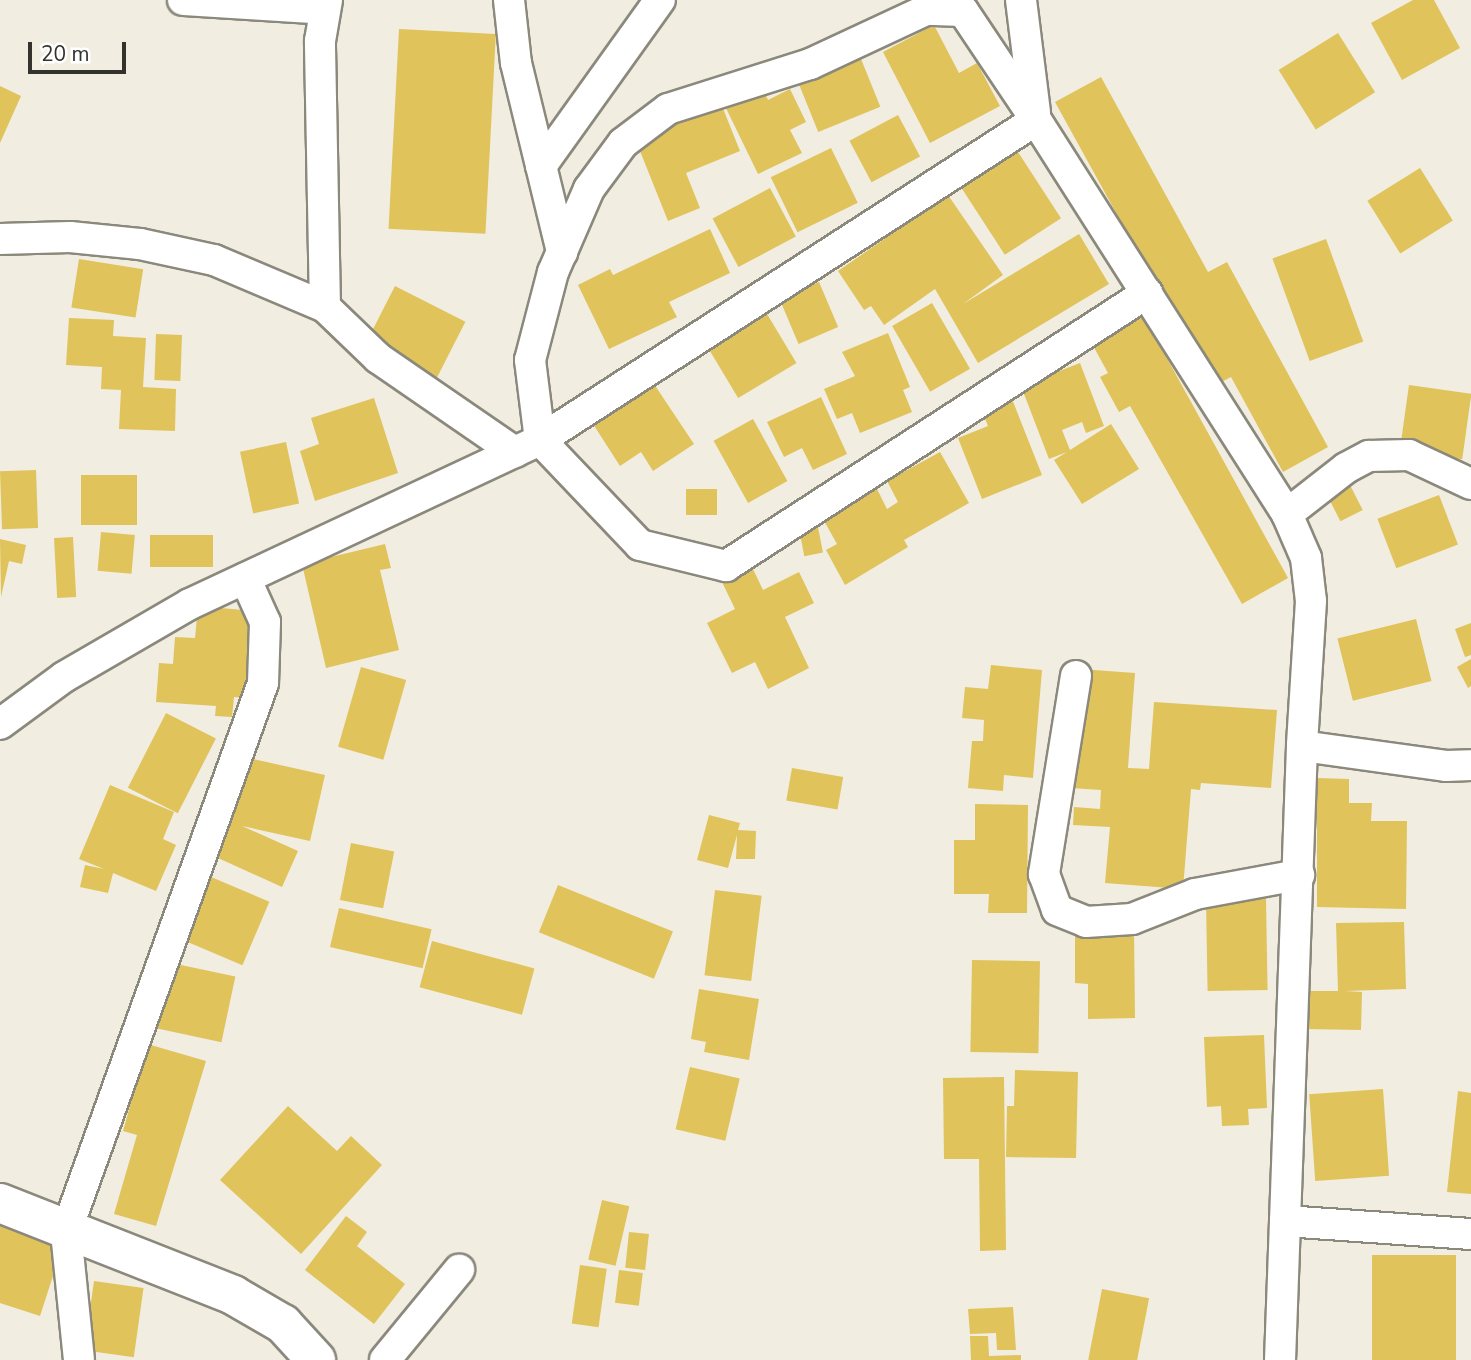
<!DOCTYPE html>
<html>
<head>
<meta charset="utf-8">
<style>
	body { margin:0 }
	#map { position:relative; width:1471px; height:1360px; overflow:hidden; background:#f1ede0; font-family:"Nunito Sans",sans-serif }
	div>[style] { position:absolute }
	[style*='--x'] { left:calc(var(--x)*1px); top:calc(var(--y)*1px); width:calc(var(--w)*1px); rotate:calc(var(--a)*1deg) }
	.building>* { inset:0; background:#e0c35b; transform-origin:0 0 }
	.roads { filter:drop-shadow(2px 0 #8b887c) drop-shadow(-2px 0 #8b887c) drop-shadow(0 2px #8b887c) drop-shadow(0 -2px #8b887c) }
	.minor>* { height:30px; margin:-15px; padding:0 15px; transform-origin:15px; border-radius:15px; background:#fff }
	.tertiary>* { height:38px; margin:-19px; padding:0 19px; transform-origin:19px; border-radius:19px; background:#fff }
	span { translate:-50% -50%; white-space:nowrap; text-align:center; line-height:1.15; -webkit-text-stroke:6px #fff; paint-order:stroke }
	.scale { position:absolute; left:28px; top:42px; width:98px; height:32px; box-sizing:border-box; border:4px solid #33322d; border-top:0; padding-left:9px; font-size:21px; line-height:24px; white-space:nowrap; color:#33322d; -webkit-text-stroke:5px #fff; paint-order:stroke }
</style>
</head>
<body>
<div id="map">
	<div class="building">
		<i style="clip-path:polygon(1413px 0,1434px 0,1460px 48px,1402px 80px,1371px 23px)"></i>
		<i style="clip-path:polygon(934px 25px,959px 73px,977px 63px,1000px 106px,930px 143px,883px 52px)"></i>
		<i style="left:399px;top:29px;width:97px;height:200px;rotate:3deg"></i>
		<i style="left:1338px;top:33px;width:70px;height:70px;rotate:58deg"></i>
		<i style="left:859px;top:54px;width:57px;height:67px;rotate:68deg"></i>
		<i style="clip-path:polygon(1101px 77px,1208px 272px,1227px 262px,1328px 447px,1283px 472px,1231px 377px,1212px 387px,1055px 102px)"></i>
		<i style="clip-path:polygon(760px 83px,768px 100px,790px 89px,806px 122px,790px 130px,802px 153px,758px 174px,723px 102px)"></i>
		<i style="clip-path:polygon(0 86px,21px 96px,0 143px)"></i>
		<i style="clip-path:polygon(720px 101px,740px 151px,686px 173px,700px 208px,668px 221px,634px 136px)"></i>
		<i style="left:898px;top:115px;width:47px;height:55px;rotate:62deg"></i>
		<i style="left:831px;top:148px;width:61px;height:67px;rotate:64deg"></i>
		<i style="left:1018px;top:152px;width:79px;height:67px;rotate:57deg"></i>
		<i style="left:1420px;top:168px;width:62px;height:62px;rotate:58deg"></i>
		<i style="left:770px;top:188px;width:55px;height:65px;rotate:62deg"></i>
		<i style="clip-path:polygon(948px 195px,1003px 275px,963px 304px,1079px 234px,1109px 284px,978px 363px,935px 289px,884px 325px,871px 306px,864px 310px,838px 271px)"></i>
		<i style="clip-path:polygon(710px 229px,730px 273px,669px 302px,677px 317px,609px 349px,578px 285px,610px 269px,613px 275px)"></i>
		<i style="left:1326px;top:239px;width:109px;height:57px;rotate:70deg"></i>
		<i style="left:79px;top:259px;width:65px;height:49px;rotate:9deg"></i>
		<i style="left:819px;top:282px;width:49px;height:43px;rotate:67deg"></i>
		<i style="left:395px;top:286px;width:79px;height:65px;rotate:27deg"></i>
		<i style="left:932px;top:303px;width:76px;height:46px;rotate:60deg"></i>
		<i style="left:764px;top:309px;width:63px;height:68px;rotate:59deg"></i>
		<i style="clip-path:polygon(1142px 313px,1288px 578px,1242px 604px,1130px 406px,1119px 412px,1100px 377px,1108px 373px,1091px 342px)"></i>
		<i style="clip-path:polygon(69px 318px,114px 320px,113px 336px,146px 338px,143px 387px,176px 389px,175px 431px,119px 429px,121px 390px,101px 389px,102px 367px,66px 365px)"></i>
		<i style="clip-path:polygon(888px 333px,910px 387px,903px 390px,912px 412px,860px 433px,852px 413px,837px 419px,824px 389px,855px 376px,842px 352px)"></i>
		<i style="left:156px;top:334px;width:26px;height:46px;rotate:2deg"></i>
		<i style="clip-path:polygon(1080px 363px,1104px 426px,1086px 433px,1082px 422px,1062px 430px,1070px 450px,1111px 424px,1139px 469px,1082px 504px,1054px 460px,1067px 452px,1049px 459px,1021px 386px)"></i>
		<i style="clip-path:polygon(654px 384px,694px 444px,653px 471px,641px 452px,620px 466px,593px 424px)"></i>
		<i style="left:1409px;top:385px;width:63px;height:66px;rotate:8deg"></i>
		<i style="clip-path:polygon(821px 397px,847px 454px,813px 470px,802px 448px,784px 457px,767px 422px)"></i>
		<i style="clip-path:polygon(374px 398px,398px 473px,315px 501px,300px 451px,319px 444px,311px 418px)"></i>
		<i style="clip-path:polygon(1012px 399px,1042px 475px,982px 499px,958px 438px,988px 426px,982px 411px)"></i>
		<i style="left:753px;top:419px;width:71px;height:45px;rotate:61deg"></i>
		<i style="left:286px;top:442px;width:63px;height:47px;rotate:78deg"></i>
		<i style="clip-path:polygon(940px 452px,969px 503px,904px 540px,908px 547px,845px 585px,826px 550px,837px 544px,823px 519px,877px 489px,887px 509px,898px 502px,887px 481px)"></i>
		<i style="left:36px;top:470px;width:58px;height:36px;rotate:88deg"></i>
		<i style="left:81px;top:475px;width:56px;height:50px"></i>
		<i style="left:1350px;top:485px;width:28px;height:25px;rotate:63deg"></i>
		<i style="left:686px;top:489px;width:31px;height:26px"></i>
		<i style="left:1439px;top:495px;width:53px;height:66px;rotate:69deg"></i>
		<i style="left:818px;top:527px;width:26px;height:19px;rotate:79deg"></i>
		<i style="left:101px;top:532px;width:34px;height:39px;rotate:5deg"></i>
		<i style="left:150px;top:535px;width:63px;height:32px"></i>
		<i style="left:73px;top:537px;width:60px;height:19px;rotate:87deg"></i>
		<i style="clip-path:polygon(0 539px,26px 545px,22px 564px,9px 561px,1px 597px)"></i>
		<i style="clip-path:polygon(385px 544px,391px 568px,380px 570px,399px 650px,326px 668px,302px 564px)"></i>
		<i style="clip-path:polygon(752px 567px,763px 590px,799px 572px,814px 603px,785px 617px,809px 668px,768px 689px,755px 662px,732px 673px,707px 623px,735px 609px,722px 582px)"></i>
		<i style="clip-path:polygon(198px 606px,255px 611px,248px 698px,234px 697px,232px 717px,215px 716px,216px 706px,156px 702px,159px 663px,173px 664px,175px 637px,195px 638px)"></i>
		<i style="left:1416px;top:619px;width:64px;height:81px;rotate:76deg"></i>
		<i style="clip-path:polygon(1471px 623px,1471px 655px,1465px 657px,1455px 629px)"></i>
		<i style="clip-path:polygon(1471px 659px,1471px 686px,1468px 688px,1457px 667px)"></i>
		<i style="clip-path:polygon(991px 665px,1042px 670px,1033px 778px,1004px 775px,1003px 791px,968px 788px,972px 741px,983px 741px,984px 720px,962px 718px,965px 687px,988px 689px)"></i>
		<i style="left:361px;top:667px;width:47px;height:83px;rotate:16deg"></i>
		<i style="clip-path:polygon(1080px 669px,1135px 673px,1128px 768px,1149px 769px,1154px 702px,1277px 710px,1271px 788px,1201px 783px,1200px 790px,1191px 789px,1183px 889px,1105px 883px,1110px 827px,1073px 825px,1074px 807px,1100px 809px,1101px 790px,1071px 788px)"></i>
		<i style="left:166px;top:713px;width:56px;height:84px;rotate:27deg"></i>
		<i style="clip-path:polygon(244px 757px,325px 775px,310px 841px,242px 826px,298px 851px,282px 887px,207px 853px,223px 817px,230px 820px)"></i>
		<i style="left:792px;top:768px;width:52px;height:33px;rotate:10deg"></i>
		<i style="clip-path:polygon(1317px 778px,1349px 779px,1349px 803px,1372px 803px,1371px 821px,1407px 821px,1406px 909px,1317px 907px)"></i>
		<i style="clip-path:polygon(110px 785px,174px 812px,163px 839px,176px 845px,156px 891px,113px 873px,108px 893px,80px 887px,85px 865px,104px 869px,79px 859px)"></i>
		<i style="clip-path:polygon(975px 804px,1028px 805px,1027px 913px,988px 913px,989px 894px,954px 894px,954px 840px,975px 840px)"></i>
		<i style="clip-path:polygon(709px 815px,740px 823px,738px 830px,756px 831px,755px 859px,736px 859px,737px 835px,728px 868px,697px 860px)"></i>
		<i style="left:351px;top:843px;width:44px;height:58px;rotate:11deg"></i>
		<i style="left:204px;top:874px;width:71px;height:69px;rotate:23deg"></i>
		<i style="left:558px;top:885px;width:124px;height:51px;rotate:22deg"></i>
		<i style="left:715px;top:890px;width:47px;height:86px;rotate:7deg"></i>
		<i style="left:1266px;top:899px;width:91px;height:60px;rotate:89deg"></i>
		<i style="left:339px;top:908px;width:95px;height:40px;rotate:13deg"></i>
		<i style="clip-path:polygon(1404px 922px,1406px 989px,1345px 991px,1362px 992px,1361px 1030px,1305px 1029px,1305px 991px,1338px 991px,1336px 923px)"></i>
		<i style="clip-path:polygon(1134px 930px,1135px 1018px,1088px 1019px,1088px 984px,1075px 983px,1075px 931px)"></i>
		<i style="left:432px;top:941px;width:106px;height:48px;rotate:15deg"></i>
		<i style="left:972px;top:960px;width:68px;height:92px;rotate:1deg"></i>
		<i style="left:162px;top:961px;width:75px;height:67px;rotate:12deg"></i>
		<i style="clip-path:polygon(699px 989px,759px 999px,749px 1060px,704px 1052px,706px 1042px,691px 1039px)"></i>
		<i style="clip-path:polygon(1264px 1035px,1267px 1108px,1248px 1109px,1249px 1125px,1222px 1126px,1221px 1106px,1207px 1107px,1204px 1037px)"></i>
		<i style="clip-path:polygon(137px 1041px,206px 1061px,156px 1226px,114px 1214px,137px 1135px,123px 1131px,130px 1106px,119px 1103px)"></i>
		<i style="left:690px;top:1067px;width:51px;height:64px;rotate:13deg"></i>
		<i style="clip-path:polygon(1015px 1070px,1078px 1072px,1076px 1158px,1006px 1157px,1007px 1106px,1014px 1106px)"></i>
		<i style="clip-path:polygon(1004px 1077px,1006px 1250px,980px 1251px,979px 1159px,944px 1159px,943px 1078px)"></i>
		<i style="left:1383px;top:1089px;width:87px;height:74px;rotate:86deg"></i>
		<i style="clip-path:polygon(1458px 1091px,1471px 1093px,1471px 1194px,1447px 1192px)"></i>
		<i style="clip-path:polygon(288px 1106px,337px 1151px,351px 1136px,382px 1165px,301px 1254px,220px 1180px)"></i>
		<i style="left:602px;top:1200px;width:28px;height:61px;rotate:13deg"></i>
		<i style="clip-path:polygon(346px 1216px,367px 1232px,357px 1246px,405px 1284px,374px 1324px,305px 1270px)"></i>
		<i style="clip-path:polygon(0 1225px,63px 1245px,40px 1316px,0 1303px)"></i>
		<i style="left:629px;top:1232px;width:20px;height:36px;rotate:6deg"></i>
		<i style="left:1372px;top:1255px;width:84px;height:105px"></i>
		<i style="left:580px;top:1265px;width:27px;height:59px;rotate:8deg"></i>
		<i style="left:619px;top:1270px;width:24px;height:33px;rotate:7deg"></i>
		<i style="left:94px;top:1281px;width:50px;height:70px;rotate:8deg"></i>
		<i style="left:1102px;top:1289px;width:48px;height:72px;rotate:11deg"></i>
		<i style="clip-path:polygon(1013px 1307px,1016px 1350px,997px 1350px,996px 1333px,970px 1334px,968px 1309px)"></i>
		<i style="clip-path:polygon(970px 1336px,988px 1336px,989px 1356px,1021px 1355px,1021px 1360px,971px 1360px)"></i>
	</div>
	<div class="roads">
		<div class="minor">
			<i style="--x:183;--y:0;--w:142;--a:3.6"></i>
			<i style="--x:509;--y:0;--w:63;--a:83.7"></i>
			<i style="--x:516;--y:63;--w:195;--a:76.3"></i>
			<i style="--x:1021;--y:0;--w:113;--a:82.9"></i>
			<i style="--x:1036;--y:120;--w:131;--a:-123.8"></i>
			<i style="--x:963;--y:11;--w:37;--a:-178"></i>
			<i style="--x:926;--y:10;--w:128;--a:155"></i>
			<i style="--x:810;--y:64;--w:149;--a:162.4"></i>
			<i style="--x:668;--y:109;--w:56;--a:142.9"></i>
			<i style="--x:623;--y:143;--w:57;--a:126.5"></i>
			<i style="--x:589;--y:189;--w:90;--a:113.4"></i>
			<i style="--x:553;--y:272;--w:91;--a:104.6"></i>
			<i style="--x:530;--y:360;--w:81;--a:82.9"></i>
			<i style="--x:540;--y:440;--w:145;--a:46.4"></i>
			<i style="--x:640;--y:545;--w:89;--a:13.7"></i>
			<i style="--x:726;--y:566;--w:502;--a:-32.96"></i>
			<i style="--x:541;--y:166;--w:204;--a:-54.4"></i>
			<i style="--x:0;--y:239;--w:70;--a:-1.6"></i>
			<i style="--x:70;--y:237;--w:70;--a:5.7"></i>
			<i style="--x:140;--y:244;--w:76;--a:12.2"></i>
			<i style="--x:214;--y:260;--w:121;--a:22.9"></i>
			<i style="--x:325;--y:307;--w:74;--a:43.9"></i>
			<i style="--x:378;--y:358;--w:166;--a:34.5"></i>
			<i style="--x:325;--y:307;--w:266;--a:-91.1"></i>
			<i style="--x:320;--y:41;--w:42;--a:-80.3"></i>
			<i style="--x:1287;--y:514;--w:75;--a:-37.9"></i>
			<i style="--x:1346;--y:468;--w:26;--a:-28"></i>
			<i style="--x:1369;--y:456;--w:40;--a:-1.4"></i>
			<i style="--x:1409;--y:455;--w:68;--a:25.1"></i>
			<i style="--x:1076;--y:676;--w:201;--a:99.2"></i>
			<i style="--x:1044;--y:874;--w:38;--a:70"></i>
			<i style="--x:1057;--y:910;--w:31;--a:22"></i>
			<i style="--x:1086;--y:922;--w:46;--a:-3.7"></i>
			<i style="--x:1132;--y:919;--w:68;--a:-21.6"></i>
			<i style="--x:1195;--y:894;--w:106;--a:-10.4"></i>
			<i style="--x:0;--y:724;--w:79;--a:-36.3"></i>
			<i style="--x:64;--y:677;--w:146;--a:-30.1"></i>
			<i style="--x:190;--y:604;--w:387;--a:-25.1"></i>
			<i style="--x:540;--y:440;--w:590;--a:-32.83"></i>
			<i style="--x:1036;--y:120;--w:467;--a:57.5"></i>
			<i style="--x:1287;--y:514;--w:48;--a:66.6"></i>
			<i style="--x:1306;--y:558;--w:43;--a:83.4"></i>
			<i style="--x:1311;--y:601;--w:145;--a:93.6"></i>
			<i style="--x:1302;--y:746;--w:614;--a:92.05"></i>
			<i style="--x:1302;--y:746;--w:145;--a:7.9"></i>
			<i style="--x:1446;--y:766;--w:25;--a:-2"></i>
			<i style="--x:1285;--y:1221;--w:186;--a:4"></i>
			<i style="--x:79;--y:1360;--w:129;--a:-95.8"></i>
			<i style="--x:66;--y:1232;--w:583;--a:-70.26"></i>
			<i style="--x:263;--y:683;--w:61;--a:-88.1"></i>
			<i style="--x:265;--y:622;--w:48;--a:-114.4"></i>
			<i style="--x:385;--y:1360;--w:117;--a:-50.6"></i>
		</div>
		<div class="tertiary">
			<i style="--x:0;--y:1203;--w:251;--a:21.5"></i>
			<i style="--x:233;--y:1295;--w:58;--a:30.1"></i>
			<i style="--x:283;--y:1324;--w:49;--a:47.5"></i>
		</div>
	</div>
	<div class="scale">20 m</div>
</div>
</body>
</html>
